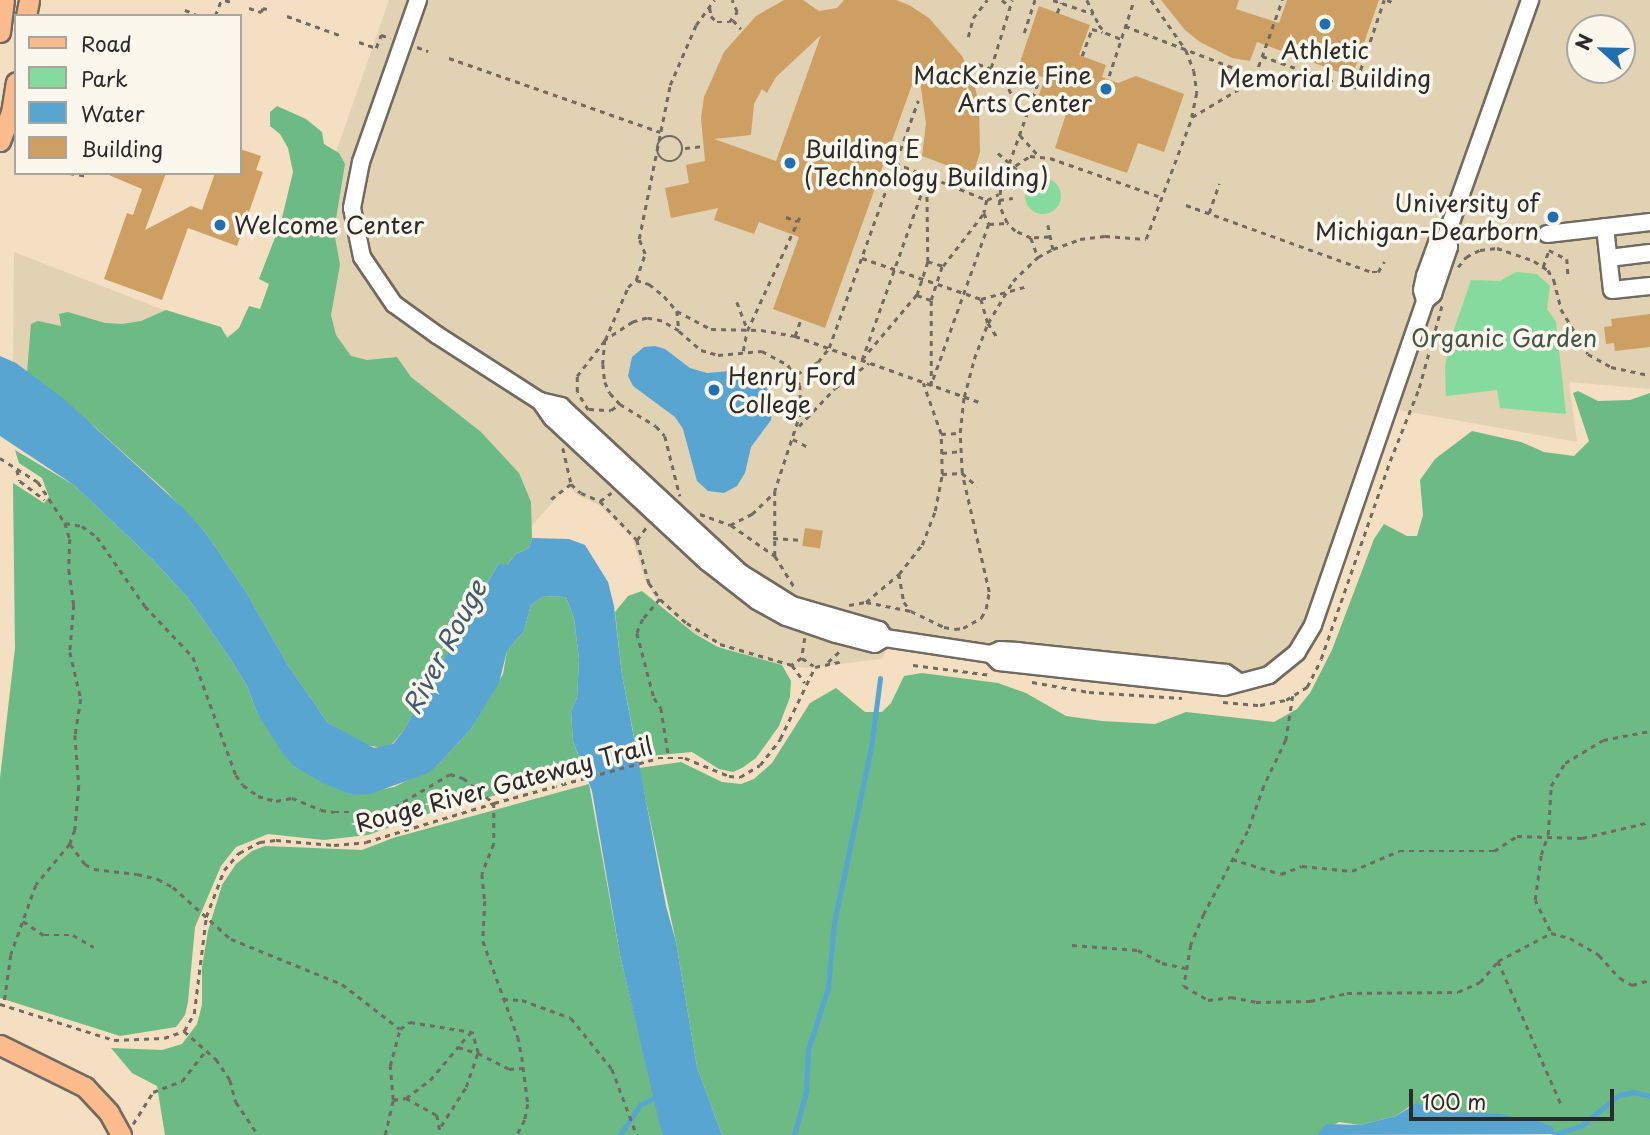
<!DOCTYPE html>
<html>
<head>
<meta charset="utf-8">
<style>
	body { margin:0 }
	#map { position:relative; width:1650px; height:1135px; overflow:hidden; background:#f4dfc2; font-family:"Playpen Sans",sans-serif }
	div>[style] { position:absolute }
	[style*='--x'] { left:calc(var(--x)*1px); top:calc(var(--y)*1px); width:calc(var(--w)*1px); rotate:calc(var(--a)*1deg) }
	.built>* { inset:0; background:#e1d2b4 }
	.green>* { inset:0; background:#85da9d }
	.round { border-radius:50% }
	.forest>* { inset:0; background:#6cba84 }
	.water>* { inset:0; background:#59a5d2 }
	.stream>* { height:4.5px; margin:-2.25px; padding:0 2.25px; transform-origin:2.25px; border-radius:2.25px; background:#59a5d2 }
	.building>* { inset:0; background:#cd9f63; transform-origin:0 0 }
	.path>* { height:2.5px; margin-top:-1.25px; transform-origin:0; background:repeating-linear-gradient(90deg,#716a60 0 5px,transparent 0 10px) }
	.path>.ring { margin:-1.25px; padding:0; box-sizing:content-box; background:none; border:2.5px solid #716a60; border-radius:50% }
	.roads { filter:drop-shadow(2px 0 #716a60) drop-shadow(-2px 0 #716a60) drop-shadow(0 2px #716a60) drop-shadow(0 -2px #716a60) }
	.minor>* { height:16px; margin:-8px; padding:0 8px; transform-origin:8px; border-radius:8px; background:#fff }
	.major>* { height:19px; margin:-9.5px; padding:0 9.5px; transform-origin:9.5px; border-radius:9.5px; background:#fbbb8d }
	.dots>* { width:19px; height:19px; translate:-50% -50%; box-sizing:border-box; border:4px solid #fbf7ec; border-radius:50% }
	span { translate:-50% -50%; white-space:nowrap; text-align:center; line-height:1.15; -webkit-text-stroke:7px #fbf7ec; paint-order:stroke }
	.poi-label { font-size:24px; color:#2b2b2b }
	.right { translate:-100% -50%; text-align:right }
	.left { translate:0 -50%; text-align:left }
	.park-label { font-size:24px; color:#425748 }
	.street-label { font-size:24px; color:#2b2b2b }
	.water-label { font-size:26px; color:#3d5c6e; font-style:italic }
	.legend { position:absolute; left:14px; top:14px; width:228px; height:161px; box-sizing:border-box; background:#fbf7ec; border:2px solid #a8a59f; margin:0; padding:9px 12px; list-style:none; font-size:21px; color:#2b2b2b }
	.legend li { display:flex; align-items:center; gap:14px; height:35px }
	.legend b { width:35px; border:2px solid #a8a59f }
	.north { position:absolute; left:1566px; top:14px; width:70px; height:70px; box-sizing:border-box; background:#fbf7ec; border:2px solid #a8a59f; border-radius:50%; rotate:292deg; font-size:19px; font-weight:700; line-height:28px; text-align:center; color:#2b2b2b }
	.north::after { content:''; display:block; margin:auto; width:24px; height:32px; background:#1f6fb2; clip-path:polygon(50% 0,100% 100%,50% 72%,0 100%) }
	.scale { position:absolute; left:1409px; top:1089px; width:205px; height:32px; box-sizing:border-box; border:4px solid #2b2b2b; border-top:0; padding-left:9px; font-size:21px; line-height:24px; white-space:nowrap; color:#2b2b2b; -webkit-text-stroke:5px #fbf7ec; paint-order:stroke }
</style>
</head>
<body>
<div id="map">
	<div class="built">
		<i style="clip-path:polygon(evenodd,389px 0,1650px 0,1650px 389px,1569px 382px,1577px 442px,1387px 408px,1313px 625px,1279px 665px,1252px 677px,891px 639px,882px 659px,805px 668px,759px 661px,695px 634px,657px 600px,646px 583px,632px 537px,599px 505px,579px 496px,567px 486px,499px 563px,397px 749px,363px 758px,13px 371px,14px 252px,267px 350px,389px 0,1580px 28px,1622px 28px,1622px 70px,1580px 70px,1580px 28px)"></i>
	</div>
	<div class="green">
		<i class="round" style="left:1025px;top:178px;width:36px;height:36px"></i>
		<i style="clip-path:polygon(1516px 272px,1537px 274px,1550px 286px,1547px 309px,1556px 322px,1566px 414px,1500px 408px,1497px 390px,1446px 396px,1445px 367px,1449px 344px,1471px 280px,1500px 281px)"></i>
	</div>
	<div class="forest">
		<i style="clip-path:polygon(277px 106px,306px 119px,322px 132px,324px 144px,339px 153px,345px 164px,334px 231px,340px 265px,331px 315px,336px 335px,351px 356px,367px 360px,397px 357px,411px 377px,481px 432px,519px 473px,531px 502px,532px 538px,529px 548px,516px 554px,506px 566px,499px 563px,482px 591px,478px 614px,464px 629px,433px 675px,405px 729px,391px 745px,382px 748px,362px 744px,328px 723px,289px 667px,246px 592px,205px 532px,165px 490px,95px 427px,27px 372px,31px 324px,38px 321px,61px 326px,59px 314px,68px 312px,105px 323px,122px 324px,141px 321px,166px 310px,221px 327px,227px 338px,239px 328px,249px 306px,260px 309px,269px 284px,259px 279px,281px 222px,293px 172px,288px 148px,280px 134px,270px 126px,270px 112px)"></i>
		<i style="clip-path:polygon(1578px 391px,1598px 401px,1630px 400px,1650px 393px,1650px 1135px,1555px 1135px,1436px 1111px,1426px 1106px,1410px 1106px,1396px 1116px,1360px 1125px,1339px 1122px,1317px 1135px,722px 1135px,697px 1067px,676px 942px,639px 768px,681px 762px,722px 782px,741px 784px,754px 779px,772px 763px,810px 703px,836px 688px,865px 712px,882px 712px,891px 703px,904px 676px,922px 673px,998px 683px,1026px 693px,1066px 716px,1102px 721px,1155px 724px,1186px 712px,1274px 722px,1297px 709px,1310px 693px,1332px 650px,1374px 539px,1384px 524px,1407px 536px,1417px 536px,1423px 515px,1420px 480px,1435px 459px,1472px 431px,1521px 442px,1544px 452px,1574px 456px,1589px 441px,1573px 393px)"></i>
		<i style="clip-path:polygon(15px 450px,74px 485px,155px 562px,188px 598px,227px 654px,247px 686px,257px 713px,295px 767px,353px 795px,394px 787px,437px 766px,471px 729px,503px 674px,507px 651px,524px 631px,531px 605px,544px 596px,566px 597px,574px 618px,579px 659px,577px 698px,571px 711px,573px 741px,584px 771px,420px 816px,368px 835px,324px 840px,268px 834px,236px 847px,221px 866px,195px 927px,188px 1002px,185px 1015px,176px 1027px,120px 1036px,0 998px,0 778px,15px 648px,13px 483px,44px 503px,49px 497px,42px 478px,19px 463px)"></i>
		<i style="clip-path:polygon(642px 591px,695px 634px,718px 647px,782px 665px,791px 681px,790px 697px,779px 726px,756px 758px,742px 768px,733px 772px,719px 769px,692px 752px,638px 757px,622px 675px,615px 612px,628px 596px)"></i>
		<i style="clip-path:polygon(589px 784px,620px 955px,663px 1135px,165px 1135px,157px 1086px,132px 1073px,111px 1048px,162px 1050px,182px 1044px,197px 1024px,202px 1005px,202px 967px,208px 931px,222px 885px,236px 864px,252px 851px,265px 846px,362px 850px,393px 838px)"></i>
	</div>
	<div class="water">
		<i style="clip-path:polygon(655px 346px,665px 349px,690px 368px,707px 373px,731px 371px,751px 375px,766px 386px,773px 403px,771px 420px,751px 447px,745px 473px,737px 486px,724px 493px,708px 491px,697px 481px,683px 429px,675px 417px,633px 386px,628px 376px,632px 357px,644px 347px)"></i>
		<i style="clip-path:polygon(0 356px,16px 363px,64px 399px,184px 509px,205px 532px,246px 592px,289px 667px,328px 723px,374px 748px,393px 744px,405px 729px,433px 675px,464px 629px,478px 614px,483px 590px,499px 563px,507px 565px,516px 554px,529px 548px,532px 538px,569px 539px,585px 545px,608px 582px,614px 606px,622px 675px,666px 906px,676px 942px,697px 1067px,722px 1135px,663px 1135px,660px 1126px,620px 955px,592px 791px,573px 741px,571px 711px,577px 698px,579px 659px,574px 618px,566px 597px,544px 596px,531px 605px,524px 631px,507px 651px,499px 683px,471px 729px,437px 766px,426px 774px,370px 794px,353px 795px,323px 783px,295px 767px,283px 754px,257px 713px,247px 686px,227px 654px,188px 598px,155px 562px,74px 485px,0 436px)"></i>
		<i style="clip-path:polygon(1417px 1103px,1436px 1111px,1500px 1114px,1540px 1122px,1552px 1126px,1556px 1134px,1317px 1135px,1326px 1124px,1360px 1125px,1396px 1116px)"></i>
	</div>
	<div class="stream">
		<i style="--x:1556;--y:1134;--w:26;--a:-18"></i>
		<i style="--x:1581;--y:1126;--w:49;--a:-39.2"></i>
		<i style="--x:1619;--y:1095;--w:14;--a:-12"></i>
		<i style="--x:1633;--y:1092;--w:17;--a:13"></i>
		<i style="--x:620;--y:1135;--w:36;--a:-56"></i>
		<i style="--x:640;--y:1105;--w:21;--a:-28"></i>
		<i style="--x:794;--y:1135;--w:45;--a:-74.4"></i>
		<i style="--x:806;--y:1092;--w:42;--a:-87.3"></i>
		<i style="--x:808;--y:1050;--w:65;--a:-72.1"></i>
		<i style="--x:828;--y:988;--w:65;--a:-84.7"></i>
		<i style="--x:834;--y:923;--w:179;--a:-78.1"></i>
		<i style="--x:871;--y:748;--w:70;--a:-82.6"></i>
	</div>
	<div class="building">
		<i style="clip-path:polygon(evenodd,784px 0,803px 0,819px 11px,837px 8px,844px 0,896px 0,909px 5px,929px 18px,962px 56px,973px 79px,979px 104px,980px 152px,973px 175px,922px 156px,926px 123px,918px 68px,825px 328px,773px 309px,799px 237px,759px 222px,754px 234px,714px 220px,718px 208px,671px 218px,665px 188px,689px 183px,686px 165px,705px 161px,701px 118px,704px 97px,724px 52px,756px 16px,784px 0,821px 35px,776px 161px,714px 139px,751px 135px,754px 104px,762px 89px,767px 93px,776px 77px,821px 35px)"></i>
		<i style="clip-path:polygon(1161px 0,1239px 0,1236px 9px,1279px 23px,1287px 0,1379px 0,1352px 77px,1257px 42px,1250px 61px,1232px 58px,1200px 42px,1185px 30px)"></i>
		<i style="clip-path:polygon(1039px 6px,1090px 25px,1079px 55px,1106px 65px,1102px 77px,1118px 83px,1136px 76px,1184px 94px,1164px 152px,1138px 143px,1127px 173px,1055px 148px,1067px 111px,1037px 100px,1045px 78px,1018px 68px)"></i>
		<i style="clip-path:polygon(240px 149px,261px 156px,256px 170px,263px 172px,237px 246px,188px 228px,162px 300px,104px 279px,127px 213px,133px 215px,142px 189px,104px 173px,166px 173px,145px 230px,191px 206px,202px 210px,215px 173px,240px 173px)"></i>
		<i style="clip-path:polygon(1650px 314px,1650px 347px,1615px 351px,1614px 343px,1606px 344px,1604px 327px,1612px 326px,1611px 319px)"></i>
		<i style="left:805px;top:528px;width:18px;height:18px;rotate:9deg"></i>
	</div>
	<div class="path">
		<i style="--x:225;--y:0;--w:9;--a:18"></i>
		<i style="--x:1002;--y:0;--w:10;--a:37"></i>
		<i style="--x:1053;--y:0;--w:43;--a:18.9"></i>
		<i style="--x:1087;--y:0;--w:28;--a:64"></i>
		<i style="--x:1099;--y:25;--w:11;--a:49"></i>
		<i style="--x:1106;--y:33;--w:16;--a:22"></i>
		<i style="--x:1151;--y:0;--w:61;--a:55"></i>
		<i style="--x:1186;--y:50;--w:22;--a:69"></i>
		<i style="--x:1194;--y:71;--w:22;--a:82"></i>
		<i style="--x:1197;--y:93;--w:25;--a:102"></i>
		<i style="--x:1387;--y:0;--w:9;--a:21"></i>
		<i style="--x:249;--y:8;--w:13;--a:18"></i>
		<i style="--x:261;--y:12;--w:4;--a:-63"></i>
		<i style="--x:263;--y:8;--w:4;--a:14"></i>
		<i style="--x:710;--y:8;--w:8;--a:83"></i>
		<i style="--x:711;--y:16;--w:8;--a:45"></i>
		<i style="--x:717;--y:22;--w:12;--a:0"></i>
		<i style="--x:729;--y:22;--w:13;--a:-51"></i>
		<i style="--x:737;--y:12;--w:13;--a:-113"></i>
		<i style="--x:185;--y:10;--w:15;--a:23"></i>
		<i style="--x:1057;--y:13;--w:11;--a:-68"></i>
		<i style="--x:215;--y:16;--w:17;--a:-69"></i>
		<i style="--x:287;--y:16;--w:59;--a:20"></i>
		<i style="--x:733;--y:20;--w:12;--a:48"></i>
		<i style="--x:1125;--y:26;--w:139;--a:21"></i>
		<i style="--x:1024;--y:33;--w:35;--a:-72"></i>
		<i style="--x:968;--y:37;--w:20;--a:-75"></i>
		<i style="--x:973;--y:18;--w:23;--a:-52"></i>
		<i style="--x:359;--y:42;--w:18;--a:19"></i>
		<i style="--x:376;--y:48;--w:14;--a:-69"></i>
		<i style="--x:381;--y:35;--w:10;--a:17"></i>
		<i style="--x:417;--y:47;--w:12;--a:20"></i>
		<i style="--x:1082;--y:56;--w:29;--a:-70"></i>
		<i style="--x:1092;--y:29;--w:11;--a:15"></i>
		<i style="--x:1262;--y:56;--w:98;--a:19.7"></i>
		<i style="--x:1354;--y:89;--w:94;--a:-71.4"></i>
		<i style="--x:449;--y:58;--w:224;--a:19.3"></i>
		<i style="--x:978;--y:64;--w:63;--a:18.4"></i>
		<i style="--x:1038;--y:84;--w:89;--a:109.7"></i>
		<i style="--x:991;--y:68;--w:71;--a:-72.8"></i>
		<i style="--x:1000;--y:71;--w:45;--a:63.4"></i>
		<i style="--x:1020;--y:111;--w:8;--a:23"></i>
		<i style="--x:1109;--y:76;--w:80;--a:-71.8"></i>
		<i style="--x:1020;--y:135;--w:28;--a:48"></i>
		<i class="ring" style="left:657px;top:136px;width:23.5px;height:23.5px"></i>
		<i style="--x:685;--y:148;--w:18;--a:-6"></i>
		<i style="--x:998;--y:153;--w:35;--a:41"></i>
		<i style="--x:895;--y:163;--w:99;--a:21.9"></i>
		<i style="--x:987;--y:200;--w:13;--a:103"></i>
		<i style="--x:984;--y:213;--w:12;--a:66"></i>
		<i style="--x:989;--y:224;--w:172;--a:109.7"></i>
		<i style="--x:931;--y:386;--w:86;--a:-90"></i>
		<i style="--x:69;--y:173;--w:20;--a:9"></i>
		<i style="--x:987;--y:200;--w:13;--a:-27"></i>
		<i style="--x:999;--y:200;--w:14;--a:-8"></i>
		<i style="--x:1186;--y:205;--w:198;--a:19.8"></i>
		<i style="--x:1372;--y:272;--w:6;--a:0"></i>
		<i style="--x:1378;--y:272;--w:12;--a:-59"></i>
		<i style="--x:1209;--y:213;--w:31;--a:-71"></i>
		<i style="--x:786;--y:217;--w:12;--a:20"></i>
		<i style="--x:989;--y:224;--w:18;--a:-3"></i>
		<i style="--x:1048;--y:225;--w:25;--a:78"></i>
		<i style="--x:1049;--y:237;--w:18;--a:177"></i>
		<i style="--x:1031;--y:238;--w:17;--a:-156"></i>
		<i style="--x:1015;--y:231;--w:11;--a:-135"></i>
		<i style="--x:1007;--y:223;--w:20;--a:-114"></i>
		<i style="--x:999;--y:205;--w:24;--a:-85"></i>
		<i style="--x:1001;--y:181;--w:12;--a:-59"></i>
		<i style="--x:1007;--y:171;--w:27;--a:-33"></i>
		<i style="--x:1030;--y:156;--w:20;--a:6"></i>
		<i style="--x:1050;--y:158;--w:118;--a:19.4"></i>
		<i style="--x:1031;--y:238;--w:20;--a:70"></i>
		<i style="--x:1549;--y:250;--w:20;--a:27"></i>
		<i style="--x:1567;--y:259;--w:16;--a:86"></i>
		<i style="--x:862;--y:258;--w:126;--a:19"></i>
		<i style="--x:981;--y:299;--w:49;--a:-15.5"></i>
		<i style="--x:943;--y:266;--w:67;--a:-52.3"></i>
		<i style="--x:1458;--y:267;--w:13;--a:-51"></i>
		<i style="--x:1466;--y:257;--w:16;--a:-27"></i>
		<i style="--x:1480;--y:250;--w:17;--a:-7"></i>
		<i style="--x:1497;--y:248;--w:39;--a:19"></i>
		<i style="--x:1534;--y:261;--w:17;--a:33"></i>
		<i style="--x:1548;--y:270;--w:12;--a:59"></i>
		<i style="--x:1554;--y:280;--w:30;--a:76"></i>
		<i style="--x:1561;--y:309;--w:52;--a:59"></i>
		<i style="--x:1588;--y:354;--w:26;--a:29"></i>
		<i style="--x:1611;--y:367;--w:40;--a:12"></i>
		<i style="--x:1543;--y:267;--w:18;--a:-71"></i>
		<i style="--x:636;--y:280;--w:28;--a:-71"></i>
		<i style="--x:645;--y:254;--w:16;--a:-112"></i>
		<i style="--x:639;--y:239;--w:157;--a:-78.6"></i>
		<i style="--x:670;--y:85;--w:65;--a:-66.6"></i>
		<i style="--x:696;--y:25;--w:31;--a:-54"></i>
		<i style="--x:917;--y:295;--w:85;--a:130.2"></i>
		<i style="--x:862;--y:360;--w:194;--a:-70.4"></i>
		<i style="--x:927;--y:177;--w:85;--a:89.3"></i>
		<i style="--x:928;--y:262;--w:35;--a:108"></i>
		<i style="--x:917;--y:295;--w:15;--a:20"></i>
		<i style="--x:931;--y:300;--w:36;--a:-72"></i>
		<i style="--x:942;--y:266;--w:15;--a:-164"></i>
		<i style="--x:981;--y:299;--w:25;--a:74"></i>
		<i style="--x:988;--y:323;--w:17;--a:57"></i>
		<i style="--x:737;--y:302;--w:28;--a:69"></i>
		<i style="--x:677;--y:311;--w:38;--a:28"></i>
		<i style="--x:711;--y:329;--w:50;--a:1.1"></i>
		<i style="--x:761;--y:330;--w:35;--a:10"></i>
		<i style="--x:795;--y:336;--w:195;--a:19.7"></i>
		<i style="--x:679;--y:331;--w:20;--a:-150"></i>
		<i style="--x:662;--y:321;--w:15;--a:-169"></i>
		<i style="--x:647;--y:318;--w:15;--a:164"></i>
		<i style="--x:633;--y:322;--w:33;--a:147"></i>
		<i style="--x:605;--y:340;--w:24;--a:95"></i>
		<i style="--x:603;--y:364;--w:18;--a:84"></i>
		<i style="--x:605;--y:382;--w:12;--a:66"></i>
		<i style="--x:610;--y:393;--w:15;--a:48"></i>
		<i style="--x:620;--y:404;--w:42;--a:31.4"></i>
		<i style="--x:656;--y:426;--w:13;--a:48"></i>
		<i style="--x:665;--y:436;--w:62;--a:76"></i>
		<i style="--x:795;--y:336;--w:18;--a:-71"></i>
		<i style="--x:743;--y:351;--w:20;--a:-79"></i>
		<i style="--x:747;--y:331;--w:129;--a:-65.2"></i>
		<i style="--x:797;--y:374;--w:24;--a:-30"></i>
		<i style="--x:818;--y:362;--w:18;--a:-52"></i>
		<i style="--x:829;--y:348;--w:263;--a:-70.2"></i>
		<i style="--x:589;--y:409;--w:22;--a:3"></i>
		<i style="--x:611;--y:410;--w:11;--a:-34"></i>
		<i style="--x:588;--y:410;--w:21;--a:-121"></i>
		<i style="--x:577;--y:392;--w:16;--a:-90"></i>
		<i style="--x:577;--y:376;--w:46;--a:-52.1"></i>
		<i style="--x:605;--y:340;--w:58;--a:-66.5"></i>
		<i style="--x:628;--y:287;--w:11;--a:-41"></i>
		<i style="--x:636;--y:280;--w:14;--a:17"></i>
		<i style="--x:649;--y:284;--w:19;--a:39"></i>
		<i style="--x:664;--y:296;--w:20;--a:49"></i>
		<i style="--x:677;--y:311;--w:20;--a:84"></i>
		<i style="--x:679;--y:331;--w:29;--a:41"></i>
		<i style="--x:701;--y:350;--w:18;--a:16"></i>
		<i style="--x:718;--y:355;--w:44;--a:-5.2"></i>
		<i style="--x:762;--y:351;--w:30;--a:28"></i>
		<i style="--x:788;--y:365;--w:23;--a:59"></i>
		<i style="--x:800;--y:385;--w:27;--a:88"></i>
		<i style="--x:801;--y:412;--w:83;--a:108.2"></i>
		<i style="--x:775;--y:491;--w:65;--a:90"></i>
		<i style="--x:799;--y:426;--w:52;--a:-46.5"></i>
		<i style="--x:835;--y:388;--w:42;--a:-36.3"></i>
		<i style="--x:941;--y:434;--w:18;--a:-3"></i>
		<i style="--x:793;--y:439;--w:17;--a:28"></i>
		<i style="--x:563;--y:448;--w:37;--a:77"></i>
		<i style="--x:571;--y:484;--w:13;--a:42"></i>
		<i style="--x:581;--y:493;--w:21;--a:23"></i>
		<i style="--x:600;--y:501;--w:54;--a:46.5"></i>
		<i style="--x:637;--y:540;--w:45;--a:74.4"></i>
		<i style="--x:649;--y:583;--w:19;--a:55"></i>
		<i style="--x:660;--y:599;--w:36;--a:42"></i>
		<i style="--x:687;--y:623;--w:39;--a:32"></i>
		<i style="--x:720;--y:644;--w:75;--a:16.3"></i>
		<i style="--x:942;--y:453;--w:18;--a:-6"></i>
		<i style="--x:0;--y:458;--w:45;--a:32.3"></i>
		<i style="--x:38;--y:482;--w:49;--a:56.6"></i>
		<i style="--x:65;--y:523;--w:17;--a:73"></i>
		<i style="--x:70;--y:539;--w:31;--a:92"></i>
		<i style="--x:69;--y:570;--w:35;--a:82"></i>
		<i style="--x:74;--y:605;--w:47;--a:94.9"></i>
		<i style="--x:70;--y:652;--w:48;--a:76.8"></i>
		<i style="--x:81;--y:699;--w:36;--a:99"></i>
		<i style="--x:75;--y:735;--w:51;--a:85.5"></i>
		<i style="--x:79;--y:786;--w:44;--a:95.2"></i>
		<i style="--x:75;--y:830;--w:15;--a:110"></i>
		<i style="--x:70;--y:844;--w:53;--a:129.7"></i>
		<i style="--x:36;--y:885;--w:74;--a:109.7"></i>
		<i style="--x:11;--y:955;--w:50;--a:98"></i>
		<i style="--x:17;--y:470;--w:11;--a:75"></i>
		<i style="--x:20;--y:481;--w:31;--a:37"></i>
		<i style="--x:942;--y:474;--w:20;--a:-3"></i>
		<i style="--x:962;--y:473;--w:20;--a:41"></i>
		<i style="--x:551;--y:499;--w:25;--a:-37"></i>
		<i style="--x:600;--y:501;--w:14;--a:-36"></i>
		<i style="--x:700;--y:514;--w:32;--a:20"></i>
		<i style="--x:730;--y:525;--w:25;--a:-27"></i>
		<i style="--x:752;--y:514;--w:32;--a:-44"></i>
		<i style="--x:65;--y:523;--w:17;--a:10"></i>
		<i style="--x:82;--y:526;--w:19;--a:36"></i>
		<i style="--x:97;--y:537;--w:84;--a:55.2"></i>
		<i style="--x:145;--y:606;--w:70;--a:46.7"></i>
		<i style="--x:193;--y:657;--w:126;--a:70"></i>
		<i style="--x:236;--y:775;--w:12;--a:55"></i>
		<i style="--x:243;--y:785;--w:19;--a:36"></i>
		<i style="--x:258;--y:796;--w:19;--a:16"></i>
		<i style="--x:276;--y:801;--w:16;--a:-11"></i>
		<i style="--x:292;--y:798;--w:31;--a:22"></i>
		<i style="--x:321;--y:810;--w:13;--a:9"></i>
		<i style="--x:334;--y:812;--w:52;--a:0"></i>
		<i style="--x:386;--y:812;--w:74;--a:-30.7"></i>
		<i style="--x:450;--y:774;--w:14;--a:17"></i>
		<i style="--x:463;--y:778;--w:40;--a:39"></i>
		<i style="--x:494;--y:803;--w:41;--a:90"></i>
		<i style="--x:494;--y:844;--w:32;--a:112"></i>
		<i style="--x:482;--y:874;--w:27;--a:84"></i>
		<i style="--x:485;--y:901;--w:40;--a:92.9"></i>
		<i style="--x:483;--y:941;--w:102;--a:70"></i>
		<i style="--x:518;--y:1037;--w:20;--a:79"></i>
		<i style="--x:522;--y:1057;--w:47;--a:82.7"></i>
		<i style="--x:528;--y:1104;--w:16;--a:101"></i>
		<i style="--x:525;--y:1120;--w:17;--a:118"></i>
		<i style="--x:731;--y:525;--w:54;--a:35.2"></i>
		<i style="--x:775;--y:556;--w:38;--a:58"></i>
		<i style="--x:773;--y:538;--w:30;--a:4"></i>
		<i style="--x:637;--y:540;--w:17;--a:-54"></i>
		<i style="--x:899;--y:574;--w:28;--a:80"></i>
		<i style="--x:904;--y:602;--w:11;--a:52"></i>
		<i style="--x:911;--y:611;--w:37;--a:26"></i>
		<i style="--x:944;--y:627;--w:11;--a:10"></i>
		<i style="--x:955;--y:629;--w:8;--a:-7"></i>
		<i style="--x:963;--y:628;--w:21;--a:-29"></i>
		<i style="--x:981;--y:618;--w:10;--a:-61"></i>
		<i style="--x:986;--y:609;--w:17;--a:-80"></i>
		<i style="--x:989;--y:592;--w:122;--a:-102.8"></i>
		<i style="--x:962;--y:473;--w:40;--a:-92.9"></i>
		<i style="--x:960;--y:433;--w:36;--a:-84"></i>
		<i style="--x:964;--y:397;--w:39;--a:-75"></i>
		<i style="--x:974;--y:359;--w:39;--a:-69"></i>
		<i style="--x:988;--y:323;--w:49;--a:-59.2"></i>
		<i style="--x:1013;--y:281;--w:35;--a:-44"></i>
		<i style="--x:1038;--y:257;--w:17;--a:-28"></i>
		<i style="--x:1053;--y:249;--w:29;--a:-20"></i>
		<i style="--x:1080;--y:239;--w:25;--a:-7"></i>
		<i style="--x:1105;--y:236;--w:41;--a:4.2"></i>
		<i style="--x:1146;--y:239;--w:130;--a:-69.3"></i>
		<i style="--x:1192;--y:117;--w:61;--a:-30.8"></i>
		<i style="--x:1244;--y:86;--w:15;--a:-42"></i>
		<i style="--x:1255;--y:76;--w:81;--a:-70.4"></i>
		<i style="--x:660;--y:599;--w:26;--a:130"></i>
		<i style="--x:643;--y:619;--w:15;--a:113"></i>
		<i style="--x:637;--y:633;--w:67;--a:75.3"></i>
		<i style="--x:654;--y:698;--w:12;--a:55"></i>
		<i style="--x:661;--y:708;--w:51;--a:80.9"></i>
		<i style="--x:866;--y:602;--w:43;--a:-40.3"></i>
		<i style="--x:899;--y:574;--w:37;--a:-52"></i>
		<i style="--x:922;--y:545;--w:36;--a:-69"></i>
		<i style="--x:935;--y:511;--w:38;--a:-79"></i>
		<i style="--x:942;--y:474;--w:40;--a:-91.4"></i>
		<i style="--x:941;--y:434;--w:54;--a:-109.4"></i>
		<i style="--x:849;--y:605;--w:17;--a:-10"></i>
		<i style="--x:866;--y:602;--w:46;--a:11.3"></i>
		<i style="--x:805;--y:638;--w:20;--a:99"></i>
		<i style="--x:802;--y:658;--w:14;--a:34"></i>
		<i style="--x:802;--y:658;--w:12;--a:145"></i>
		<i style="--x:792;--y:665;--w:22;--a:54"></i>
		<i style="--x:828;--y:662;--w:18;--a:-43"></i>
		<i style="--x:913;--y:665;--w:79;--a:7.3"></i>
		<i style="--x:1032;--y:682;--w:58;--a:10"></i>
		<i style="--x:1089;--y:692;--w:93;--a:3.7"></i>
		<i style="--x:1293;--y:696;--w:45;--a:99"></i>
		<i style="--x:1286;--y:740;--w:51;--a:115.6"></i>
		<i style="--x:1264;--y:786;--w:48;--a:109.6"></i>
		<i style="--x:1248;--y:831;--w:94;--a:117.9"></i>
		<i style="--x:1204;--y:914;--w:34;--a:113"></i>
		<i style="--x:1191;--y:945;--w:42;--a:99.7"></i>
		<i style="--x:1184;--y:986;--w:28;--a:30"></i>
		<i style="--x:1208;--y:1000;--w:23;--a:-7"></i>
		<i style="--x:1231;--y:997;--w:25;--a:11"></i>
		<i style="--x:1256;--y:1002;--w:54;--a:-1.1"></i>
		<i style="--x:1310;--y:1001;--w:38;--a:-12"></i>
		<i style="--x:1347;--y:993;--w:111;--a:-0.5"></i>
		<i style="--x:1458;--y:992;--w:24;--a:-24"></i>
		<i style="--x:1480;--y:982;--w:28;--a:-49"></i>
		<i style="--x:1498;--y:961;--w:60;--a:-27.8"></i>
		<i style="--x:1551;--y:933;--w:20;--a:15"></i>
		<i style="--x:1570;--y:938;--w:34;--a:30"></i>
		<i style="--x:1599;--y:955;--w:31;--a:48"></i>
		<i style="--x:1620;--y:978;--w:14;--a:30"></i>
		<i style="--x:1632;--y:985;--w:19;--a:-16"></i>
		<i style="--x:1223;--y:702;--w:37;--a:5"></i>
		<i style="--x:1260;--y:705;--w:26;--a:-11"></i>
		<i style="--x:1286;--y:700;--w:25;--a:-32"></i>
		<i style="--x:1307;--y:687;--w:31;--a:-63"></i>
		<i style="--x:1321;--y:659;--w:210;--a:-70.8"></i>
		<i style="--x:1390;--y:461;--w:79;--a:-68.3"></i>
		<i style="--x:1419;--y:388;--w:86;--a:-74.5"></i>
		<i style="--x:70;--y:844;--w:25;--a:53"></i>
		<i style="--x:85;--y:864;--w:10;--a:29"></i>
		<i style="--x:94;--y:869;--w:43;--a:6.6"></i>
		<i style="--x:137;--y:874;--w:22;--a:13"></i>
		<i style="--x:158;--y:879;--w:17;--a:28"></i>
		<i style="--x:173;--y:887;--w:78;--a:41.9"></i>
		<i style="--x:231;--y:939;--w:120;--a:22.1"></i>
		<i style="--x:342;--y:984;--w:73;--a:37.8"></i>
		<i style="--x:1232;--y:859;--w:51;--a:17"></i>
		<i style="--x:1281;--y:874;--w:22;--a:-21"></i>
		<i style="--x:1302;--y:866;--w:50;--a:5.7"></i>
		<i style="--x:1352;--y:871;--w:51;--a:-23.1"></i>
		<i style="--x:1399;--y:851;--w:95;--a:0"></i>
		<i style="--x:1494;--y:851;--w:27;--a:-33"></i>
		<i style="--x:1517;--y:836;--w:65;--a:1.8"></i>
		<i style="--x:1582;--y:838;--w:70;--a:-13.2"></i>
		<i style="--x:23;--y:921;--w:25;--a:34"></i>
		<i style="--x:44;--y:935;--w:29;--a:0"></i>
		<i style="--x:73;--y:935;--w:24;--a:30"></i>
		<i style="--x:1550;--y:931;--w:34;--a:-116"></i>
		<i style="--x:1535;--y:900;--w:45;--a:-82.4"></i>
		<i style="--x:1541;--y:855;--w:21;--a:-71"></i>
		<i style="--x:1548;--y:835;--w:49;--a:-86.5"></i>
		<i style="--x:1551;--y:786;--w:27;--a:-59"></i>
		<i style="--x:1565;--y:763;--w:44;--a:-31.2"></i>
		<i style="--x:1603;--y:740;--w:48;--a:-10.8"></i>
		<i style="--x:1072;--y:945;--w:66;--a:4.3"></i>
		<i style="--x:1138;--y:950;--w:27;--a:28"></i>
		<i style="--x:1162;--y:963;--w:24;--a:12"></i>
		<i style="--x:1498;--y:961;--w:156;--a:66.2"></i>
		<i style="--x:503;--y:999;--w:19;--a:3"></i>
		<i style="--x:522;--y:1000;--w:52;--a:20.2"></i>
		<i style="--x:571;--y:1018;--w:65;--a:51.2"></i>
		<i style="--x:612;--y:1069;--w:71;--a:69.3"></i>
		<i style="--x:0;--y:1004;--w:120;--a:17.5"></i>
		<i style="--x:114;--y:1040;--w:50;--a:-2.3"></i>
		<i style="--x:164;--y:1038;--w:21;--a:-19"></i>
		<i style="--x:184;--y:1031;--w:20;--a:-60"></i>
		<i style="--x:194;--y:1014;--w:98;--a:-82.9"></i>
		<i style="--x:206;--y:917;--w:50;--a:-69"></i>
		<i style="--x:224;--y:870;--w:23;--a:-49"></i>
		<i style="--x:239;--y:853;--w:24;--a:-28"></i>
		<i style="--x:260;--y:842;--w:16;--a:-7"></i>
		<i style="--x:276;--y:840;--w:58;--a:4.9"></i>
		<i style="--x:334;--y:845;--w:32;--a:-5"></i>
		<i style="--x:366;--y:842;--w:134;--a:-16.9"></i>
		<i style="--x:494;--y:803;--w:170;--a:-15.3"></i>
		<i style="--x:658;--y:758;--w:27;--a:0"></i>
		<i style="--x:685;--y:758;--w:48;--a:22.2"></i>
		<i style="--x:729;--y:776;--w:11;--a:5"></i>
		<i style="--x:740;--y:777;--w:23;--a:-31"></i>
		<i style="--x:760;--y:765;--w:33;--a:-52"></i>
		<i style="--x:780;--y:739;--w:80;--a:-64.1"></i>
		<i style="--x:815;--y:667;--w:29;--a:-12"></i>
		<i style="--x:184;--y:1031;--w:43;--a:41.2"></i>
		<i style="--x:216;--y:1059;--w:25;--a:56"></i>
		<i style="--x:230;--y:1080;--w:23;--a:75"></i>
		<i style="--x:236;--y:1102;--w:40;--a:56"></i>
		<i style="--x:406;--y:1098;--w:30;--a:-37"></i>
		<i style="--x:430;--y:1080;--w:43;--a:-49.7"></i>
		<i style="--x:458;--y:1047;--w:21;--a:17"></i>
		<i style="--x:478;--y:1053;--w:35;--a:27"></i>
		<i style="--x:509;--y:1069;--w:14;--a:-4"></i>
		<i style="--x:393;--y:1100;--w:34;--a:-95"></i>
		<i style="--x:390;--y:1066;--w:38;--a:-75"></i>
		<i style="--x:400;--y:1029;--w:12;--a:-35"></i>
		<i style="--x:410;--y:1022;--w:63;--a:9.2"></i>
		<i style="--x:133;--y:1124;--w:38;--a:-58"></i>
		<i style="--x:153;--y:1092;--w:31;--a:-21"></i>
		<i style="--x:182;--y:1081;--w:39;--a:-52"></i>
		<i style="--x:441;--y:1126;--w:46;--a:-57.3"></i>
		<i style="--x:466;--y:1087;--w:36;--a:-71"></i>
		<i style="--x:478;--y:1053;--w:22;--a:-106"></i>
		<i style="--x:472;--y:1032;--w:21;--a:133"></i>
		<i style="--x:385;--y:1135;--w:36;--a:-77"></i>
		<i style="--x:393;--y:1100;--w:13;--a:-9"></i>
		<i style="--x:406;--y:1098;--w:35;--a:29"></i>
		<i style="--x:437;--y:1115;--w:20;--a:79"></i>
	</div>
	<div class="roads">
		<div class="minor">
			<i style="--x:418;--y:0;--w:172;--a:109.4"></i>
			<i style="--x:361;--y:162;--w:47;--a:101.1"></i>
			<i style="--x:352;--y:208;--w:50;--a:78.5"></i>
			<i style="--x:362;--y:257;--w:57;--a:55.8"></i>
			<i style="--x:394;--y:304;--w:53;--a:35.8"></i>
			<i style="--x:437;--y:335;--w:122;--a:32.7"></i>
			<i style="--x:540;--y:401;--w:22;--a:13"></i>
			<i style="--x:561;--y:406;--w:246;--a:42.9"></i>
			<i style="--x:741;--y:573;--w:60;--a:32.1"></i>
			<i style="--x:792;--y:605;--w:91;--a:16"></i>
			<i style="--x:879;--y:630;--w:10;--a:53"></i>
			<i style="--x:885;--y:638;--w:107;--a:8.6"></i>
			<i style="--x:1605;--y:227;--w:63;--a:83.7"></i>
			<i style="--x:1612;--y:290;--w:38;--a:-6"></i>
			<i style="--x:1547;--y:234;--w:104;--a:-6.6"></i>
			<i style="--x:1609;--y:258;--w:41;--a:-7"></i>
			<i style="--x:1425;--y:301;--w:11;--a:-105"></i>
			<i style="--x:1422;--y:290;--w:14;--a:-78"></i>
			<i style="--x:1425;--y:276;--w:35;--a:-70"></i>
			<i style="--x:1437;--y:243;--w:9;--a:-27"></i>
			<i style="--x:540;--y:401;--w:21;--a:55"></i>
			<i style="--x:552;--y:418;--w:212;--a:42.9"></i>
			<i style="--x:707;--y:562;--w:63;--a:38"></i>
			<i style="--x:757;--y:601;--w:33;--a:29"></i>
			<i style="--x:786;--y:617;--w:53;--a:18.8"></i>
			<i style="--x:836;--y:634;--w:40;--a:14.4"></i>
			<i style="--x:875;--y:644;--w:12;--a:-31"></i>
			<i style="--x:1239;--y:682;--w:16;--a:-145"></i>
			<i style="--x:1226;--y:673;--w:209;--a:-174"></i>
			<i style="--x:1018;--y:651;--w:18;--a:-177"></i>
			<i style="--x:1000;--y:650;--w:10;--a:156"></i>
			<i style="--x:991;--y:654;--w:11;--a:45"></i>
			<i style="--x:999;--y:662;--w:226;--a:6.3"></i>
			<i style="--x:1224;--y:687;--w:47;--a:-14.9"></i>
			<i style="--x:1269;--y:675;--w:36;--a:-39"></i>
			<i style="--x:1297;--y:652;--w:31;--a:-59"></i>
			<i style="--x:1313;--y:625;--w:343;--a:-70.9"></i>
			<i style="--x:1425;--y:301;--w:11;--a:-41"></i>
			<i style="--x:1433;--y:294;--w:50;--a:-71.2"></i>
			<i style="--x:1449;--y:247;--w:9;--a:-117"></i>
			<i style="--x:1445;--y:239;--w:254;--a:-70.4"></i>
		</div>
		<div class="major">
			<i style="--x:26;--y:16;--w:16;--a:-79"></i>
			<i style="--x:0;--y:32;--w:32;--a:-83"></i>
			<i style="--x:0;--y:141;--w:30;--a:-69"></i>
			<i style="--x:11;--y:113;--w:31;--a:-81"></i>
			<i style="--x:0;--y:1045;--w:95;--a:26.3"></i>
			<i style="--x:85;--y:1087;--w:35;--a:47"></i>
			<i style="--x:109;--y:1113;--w:25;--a:61"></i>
		</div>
	</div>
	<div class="dots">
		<i style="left:1325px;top:24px;background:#1f6fb2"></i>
		<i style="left:1106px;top:89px;background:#1f6fb2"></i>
		<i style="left:790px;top:163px;background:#1f6fb2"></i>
		<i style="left:1553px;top:217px;background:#1f6fb2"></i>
		<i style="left:220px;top:225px;background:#1f6fb2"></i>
		<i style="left:714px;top:390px;background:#1f6fb2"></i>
	</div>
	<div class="poi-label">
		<span style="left:1325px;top:64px">Athletic<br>Memorial Building</span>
		<span class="right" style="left:1092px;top:89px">MacKenzie Fine<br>Arts Center</span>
		<span class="left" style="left:804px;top:163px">Building E<br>(Technology Building)</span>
		<span class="right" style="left:1539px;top:217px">University of<br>Michigan-Dearborn</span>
		<span class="left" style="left:234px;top:225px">Welcome Center</span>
		<span class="left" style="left:728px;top:390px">Henry Ford<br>College</span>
	</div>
	<div class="park-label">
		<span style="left:1504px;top:338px">Organic Garden</span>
	</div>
	<div class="street-label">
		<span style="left:504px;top:784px;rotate:-15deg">Rouge River Gateway Trail</span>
	</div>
	<div class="water-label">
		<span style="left:444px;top:647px;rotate:-62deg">River Rouge</span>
	</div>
	<ul class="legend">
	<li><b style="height:9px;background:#fbbb8d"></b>Road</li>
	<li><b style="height:19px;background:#85da9d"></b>Park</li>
	<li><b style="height:19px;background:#59a5d2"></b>Water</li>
	<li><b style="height:19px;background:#cd9f63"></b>Building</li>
	</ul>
	<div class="north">N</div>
	<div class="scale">100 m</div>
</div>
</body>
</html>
